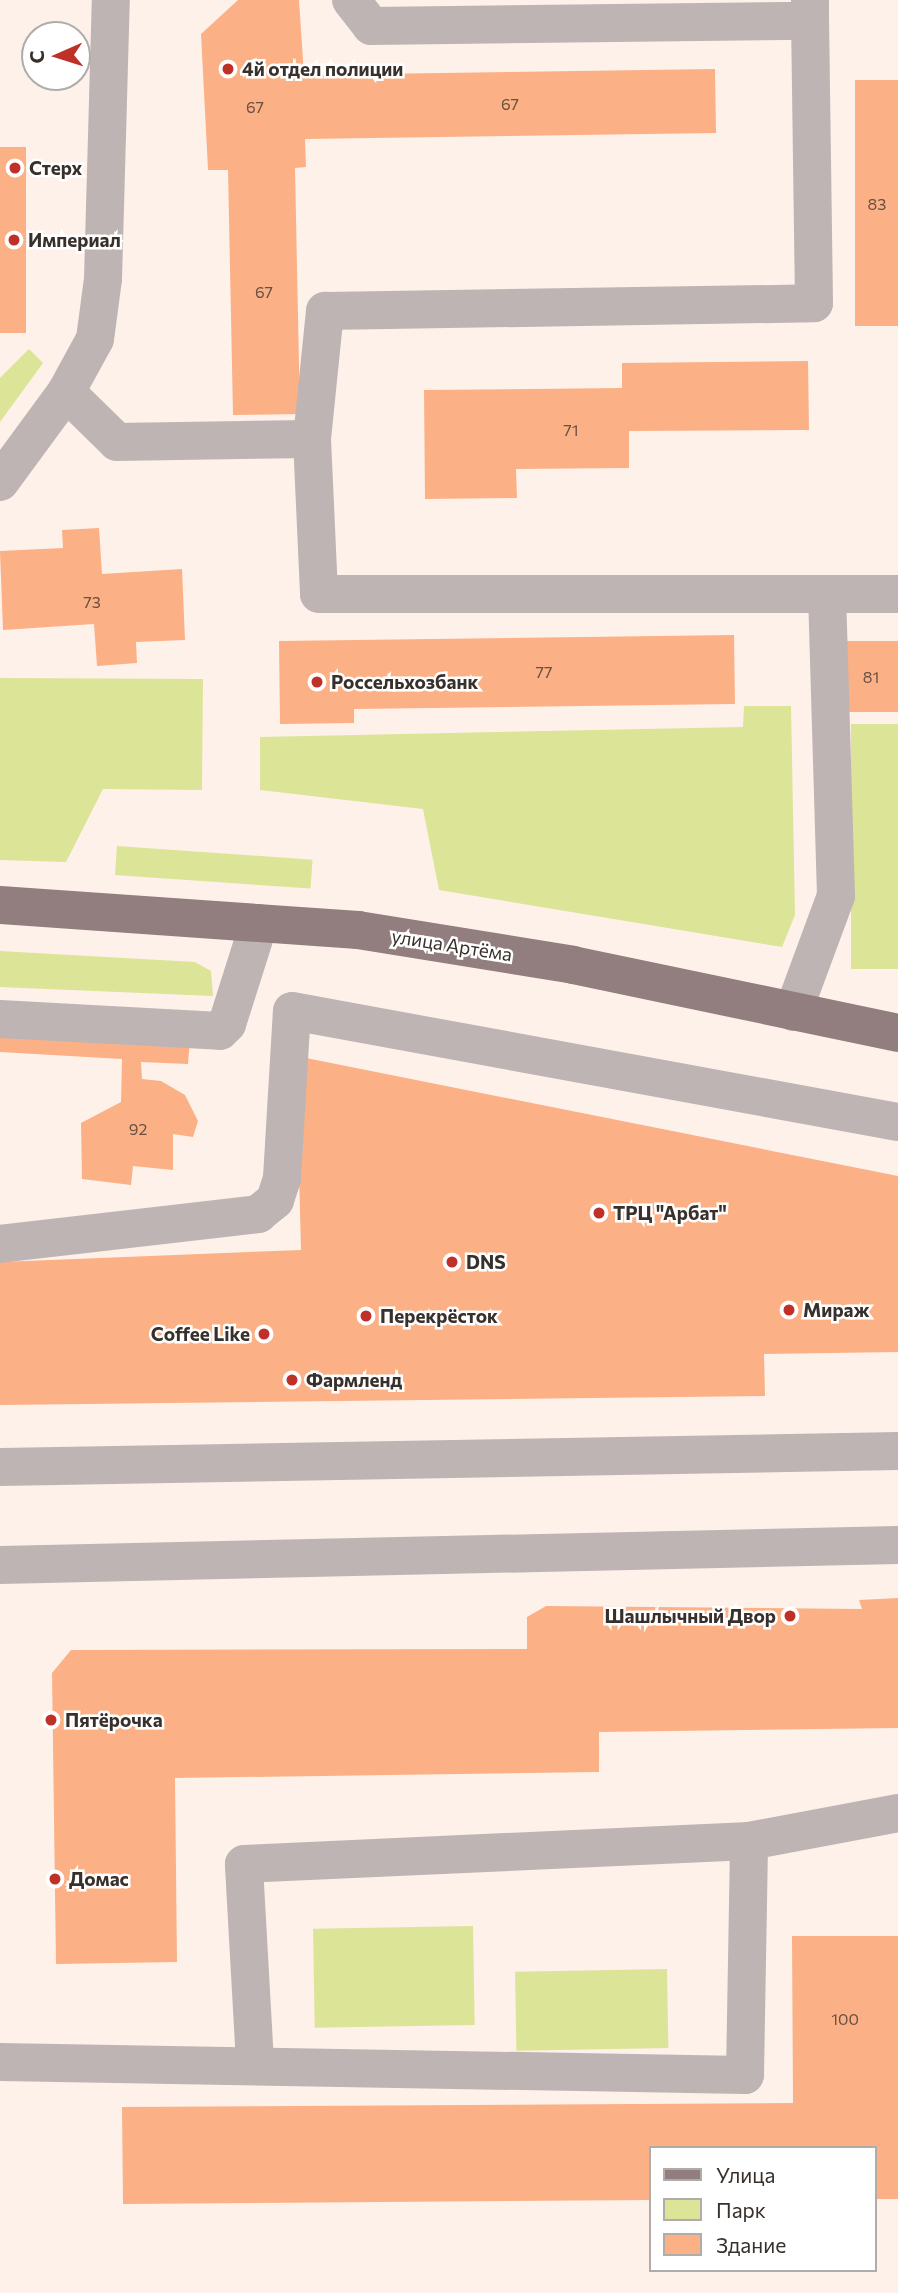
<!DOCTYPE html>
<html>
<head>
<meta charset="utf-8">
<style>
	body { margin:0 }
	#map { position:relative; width:898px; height:2293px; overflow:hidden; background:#fef1ea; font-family:Commissioner,sans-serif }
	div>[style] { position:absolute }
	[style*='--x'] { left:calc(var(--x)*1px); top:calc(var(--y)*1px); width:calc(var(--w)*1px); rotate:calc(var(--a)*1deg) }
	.green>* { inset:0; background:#dce497; transform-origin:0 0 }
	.building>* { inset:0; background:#fbb185; transform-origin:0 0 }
	.minor>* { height:38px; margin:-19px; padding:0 19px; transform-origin:19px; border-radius:19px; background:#bfb4b4 }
	.major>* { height:38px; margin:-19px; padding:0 19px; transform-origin:19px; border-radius:19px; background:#927e7e }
	.dots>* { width:19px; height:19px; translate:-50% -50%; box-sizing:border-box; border:4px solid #fff; border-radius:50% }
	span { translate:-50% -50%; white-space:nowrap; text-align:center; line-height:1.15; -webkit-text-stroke:5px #fff; paint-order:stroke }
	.number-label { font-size:16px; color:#695042 }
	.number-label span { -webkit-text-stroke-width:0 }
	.poi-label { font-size:19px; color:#38302b; font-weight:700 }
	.left { translate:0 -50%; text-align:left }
	.right { translate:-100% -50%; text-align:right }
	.street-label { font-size:19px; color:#38302b }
	.legend { position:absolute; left:649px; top:2146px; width:228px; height:126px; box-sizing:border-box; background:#fff; border:2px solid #afacaa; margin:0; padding:9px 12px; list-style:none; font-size:21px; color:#38302b }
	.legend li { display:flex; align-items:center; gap:14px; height:35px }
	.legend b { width:35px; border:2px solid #afacaa }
	.north { position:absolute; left:21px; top:21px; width:70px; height:70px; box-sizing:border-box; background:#fff; border:2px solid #afacaa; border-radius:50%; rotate:267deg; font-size:19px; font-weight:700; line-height:28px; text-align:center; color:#38302b }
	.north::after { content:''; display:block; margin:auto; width:24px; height:32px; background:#be3028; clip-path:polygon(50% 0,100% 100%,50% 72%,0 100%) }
</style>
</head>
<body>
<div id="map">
	<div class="green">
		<i style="clip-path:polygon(29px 349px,43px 363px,0 422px,0 378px)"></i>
		<i style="clip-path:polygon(0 678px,203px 679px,202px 790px,103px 789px,66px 862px,0 860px)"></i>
		<i style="clip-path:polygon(744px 706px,791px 706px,795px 915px,782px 947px,439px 890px,423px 809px,260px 790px,260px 737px,743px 727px)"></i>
		<i style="left:898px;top:724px;width:245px;height:47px;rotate:90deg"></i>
		<i style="left:117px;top:846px;width:196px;height:29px;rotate:4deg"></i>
		<i style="clip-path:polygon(0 951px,195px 962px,211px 971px,213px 996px,0 987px)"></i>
		<i style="left:473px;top:1926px;width:99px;height:160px;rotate:89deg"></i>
		<i style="left:667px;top:1969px;width:79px;height:152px;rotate:89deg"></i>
	</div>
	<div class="building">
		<i style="clip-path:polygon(238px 0,299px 0,304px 75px,715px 69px,716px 133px,305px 139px,306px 167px,295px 168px,300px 414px,233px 415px,228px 170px,208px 170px,201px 34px)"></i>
		<i style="left:898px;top:80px;width:246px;height:43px;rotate:90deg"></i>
		<i style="left:0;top:147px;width:26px;height:186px"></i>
		<i style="clip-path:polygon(808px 361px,809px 430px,629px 431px,629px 468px,516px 469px,517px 498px,425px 499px,424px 390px,622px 388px,622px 363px)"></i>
		<i style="clip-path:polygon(99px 528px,102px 574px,182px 569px,185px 640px,136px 642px,137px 663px,97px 666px,94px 624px,3px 630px,0 551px,63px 548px,62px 530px)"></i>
		<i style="clip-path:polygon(734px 635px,735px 704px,354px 709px,354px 723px,280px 724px,279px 641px)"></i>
		<i style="left:898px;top:641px;width:71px;height:54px;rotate:90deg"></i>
		<i style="clip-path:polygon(0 1001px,192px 1013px,188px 1064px,141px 1062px,142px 1079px,161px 1081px,185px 1095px,198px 1121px,193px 1137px,173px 1134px,173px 1170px,133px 1166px,131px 1185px,82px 1179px,81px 1123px,121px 1102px,122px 1059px,0 1052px)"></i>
		<i style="clip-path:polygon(296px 1056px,898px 1176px,898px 1352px,764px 1354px,765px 1396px,0 1405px,0 1262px,301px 1250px)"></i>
		<i style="clip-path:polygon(898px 1598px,898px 1728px,599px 1732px,599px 1772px,175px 1778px,177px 1962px,56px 1964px,52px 1673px,71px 1650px,527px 1649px,527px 1617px,546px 1606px,862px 1609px,859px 1600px)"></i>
		<i style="clip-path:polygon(792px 1936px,898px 1936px,898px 2199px,875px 2199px,875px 2148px,651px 2148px,651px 2200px,123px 2204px,122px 2107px,793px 2103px)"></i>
	</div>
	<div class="minor">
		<i style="--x:351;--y:0;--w:33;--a:52"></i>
		<i style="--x:371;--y:26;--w:439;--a:-0.7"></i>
		<i style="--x:810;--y:21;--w:21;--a:-90"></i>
		<i style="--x:66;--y:392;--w:71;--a:44.4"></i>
		<i style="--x:117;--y:442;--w:195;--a:-0.9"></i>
		<i style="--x:312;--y:439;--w:155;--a:87.4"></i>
		<i style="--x:319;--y:594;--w:579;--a:0"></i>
		<i style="--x:312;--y:439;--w:129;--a:-84.2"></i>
		<i style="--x:325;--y:311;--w:489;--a:-0.9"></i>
		<i style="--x:814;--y:303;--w:282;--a:-90.8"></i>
		<i style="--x:0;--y:482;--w:112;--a:-53.7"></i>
		<i style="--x:66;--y:392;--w:60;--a:-61.3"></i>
		<i style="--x:95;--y:339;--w:61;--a:-82.4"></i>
		<i style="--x:103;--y:279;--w:279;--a:-88.4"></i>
		<i style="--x:793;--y:1012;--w:124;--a:-69.7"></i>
		<i style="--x:836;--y:896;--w:301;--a:-91.7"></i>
		<i style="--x:0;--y:1019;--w:220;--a:3.1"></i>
		<i style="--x:220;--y:1031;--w:10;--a:-45"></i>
		<i style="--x:227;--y:1024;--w:106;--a:-72.4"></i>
		<i style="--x:0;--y:1244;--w:260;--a:-6.6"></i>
		<i style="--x:258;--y:1214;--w:22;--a:-39"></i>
		<i style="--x:275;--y:1200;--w:23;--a:-72"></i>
		<i style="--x:282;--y:1178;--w:167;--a:-86.6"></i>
		<i style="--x:292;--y:1011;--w:616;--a:10.38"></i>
		<i style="--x:0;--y:1467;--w:898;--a:-1.02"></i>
		<i style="--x:0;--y:1565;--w:898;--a:-1.28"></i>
		<i style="--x:0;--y:2062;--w:745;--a:1"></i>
		<i style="--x:745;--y:2075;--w:234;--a:-89"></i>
		<i style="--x:749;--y:1841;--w:152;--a:-10.6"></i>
		<i style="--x:255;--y:2063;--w:199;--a:-93.2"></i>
		<i style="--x:244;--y:1864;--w:506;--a:-2.61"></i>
	</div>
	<div class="major">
		<i style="--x:0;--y:905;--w:359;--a:4"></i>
		<i style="--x:358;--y:930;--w:218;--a:9.2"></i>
		<i style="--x:573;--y:965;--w:332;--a:11.8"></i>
	</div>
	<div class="dots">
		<i style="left:228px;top:69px;background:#be3028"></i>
		<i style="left:15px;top:168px;background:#be3028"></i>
		<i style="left:14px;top:240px;background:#be3028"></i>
		<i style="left:317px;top:682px;background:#be3028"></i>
		<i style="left:599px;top:1213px;background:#be3028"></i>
		<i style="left:452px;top:1262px;background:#be3028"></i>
		<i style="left:789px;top:1310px;background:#be3028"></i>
		<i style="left:366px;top:1316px;background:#be3028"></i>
		<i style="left:264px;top:1334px;background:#be3028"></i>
		<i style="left:292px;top:1380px;background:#be3028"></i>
		<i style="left:790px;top:1616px;background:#be3028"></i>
		<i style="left:51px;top:1720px;background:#be3028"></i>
		<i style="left:55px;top:1879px;background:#be3028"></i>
	</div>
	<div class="number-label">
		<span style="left:510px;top:104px">67</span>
		<span style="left:255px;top:107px">67</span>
		<span style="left:877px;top:204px">83</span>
		<span style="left:264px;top:292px">67</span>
		<span style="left:571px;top:430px">71</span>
		<span style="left:92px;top:602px">73</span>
		<span style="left:544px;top:672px">77</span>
		<span style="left:871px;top:677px">81</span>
		<span style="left:138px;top:1129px">92</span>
		<span style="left:845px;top:2019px">100</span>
	</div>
	<div class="poi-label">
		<span class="left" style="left:242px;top:69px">4й отдел полиции</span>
		<span class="left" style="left:29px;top:168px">Стерх</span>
		<span class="left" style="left:28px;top:240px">Империал</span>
		<span class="left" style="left:331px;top:682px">Россельхозбанк</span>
		<span class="left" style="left:613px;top:1213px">ТРЦ "Арбат"</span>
		<span class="left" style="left:466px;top:1262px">DNS</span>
		<span class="left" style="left:803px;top:1310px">Мираж</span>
		<span class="left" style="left:380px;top:1316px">Перекрёсток</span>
		<span class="right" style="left:250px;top:1334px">Coffee Like</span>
		<span class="left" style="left:306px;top:1380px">Фармленд</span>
		<span class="right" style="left:776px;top:1616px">Шашлычный Двор</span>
		<span class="left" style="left:65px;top:1720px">Пятёрочка</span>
		<span class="left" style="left:69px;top:1879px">Домас</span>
	</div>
	<div class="street-label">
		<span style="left:452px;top:945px;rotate:9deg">улица Артёма</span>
	</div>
	<ul class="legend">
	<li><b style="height:9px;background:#927e7e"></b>Улица</li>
	<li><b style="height:19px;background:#dce497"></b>Парк</li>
	<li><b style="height:19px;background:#fbb185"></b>Здание</li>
	</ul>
	<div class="north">С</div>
</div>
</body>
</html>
